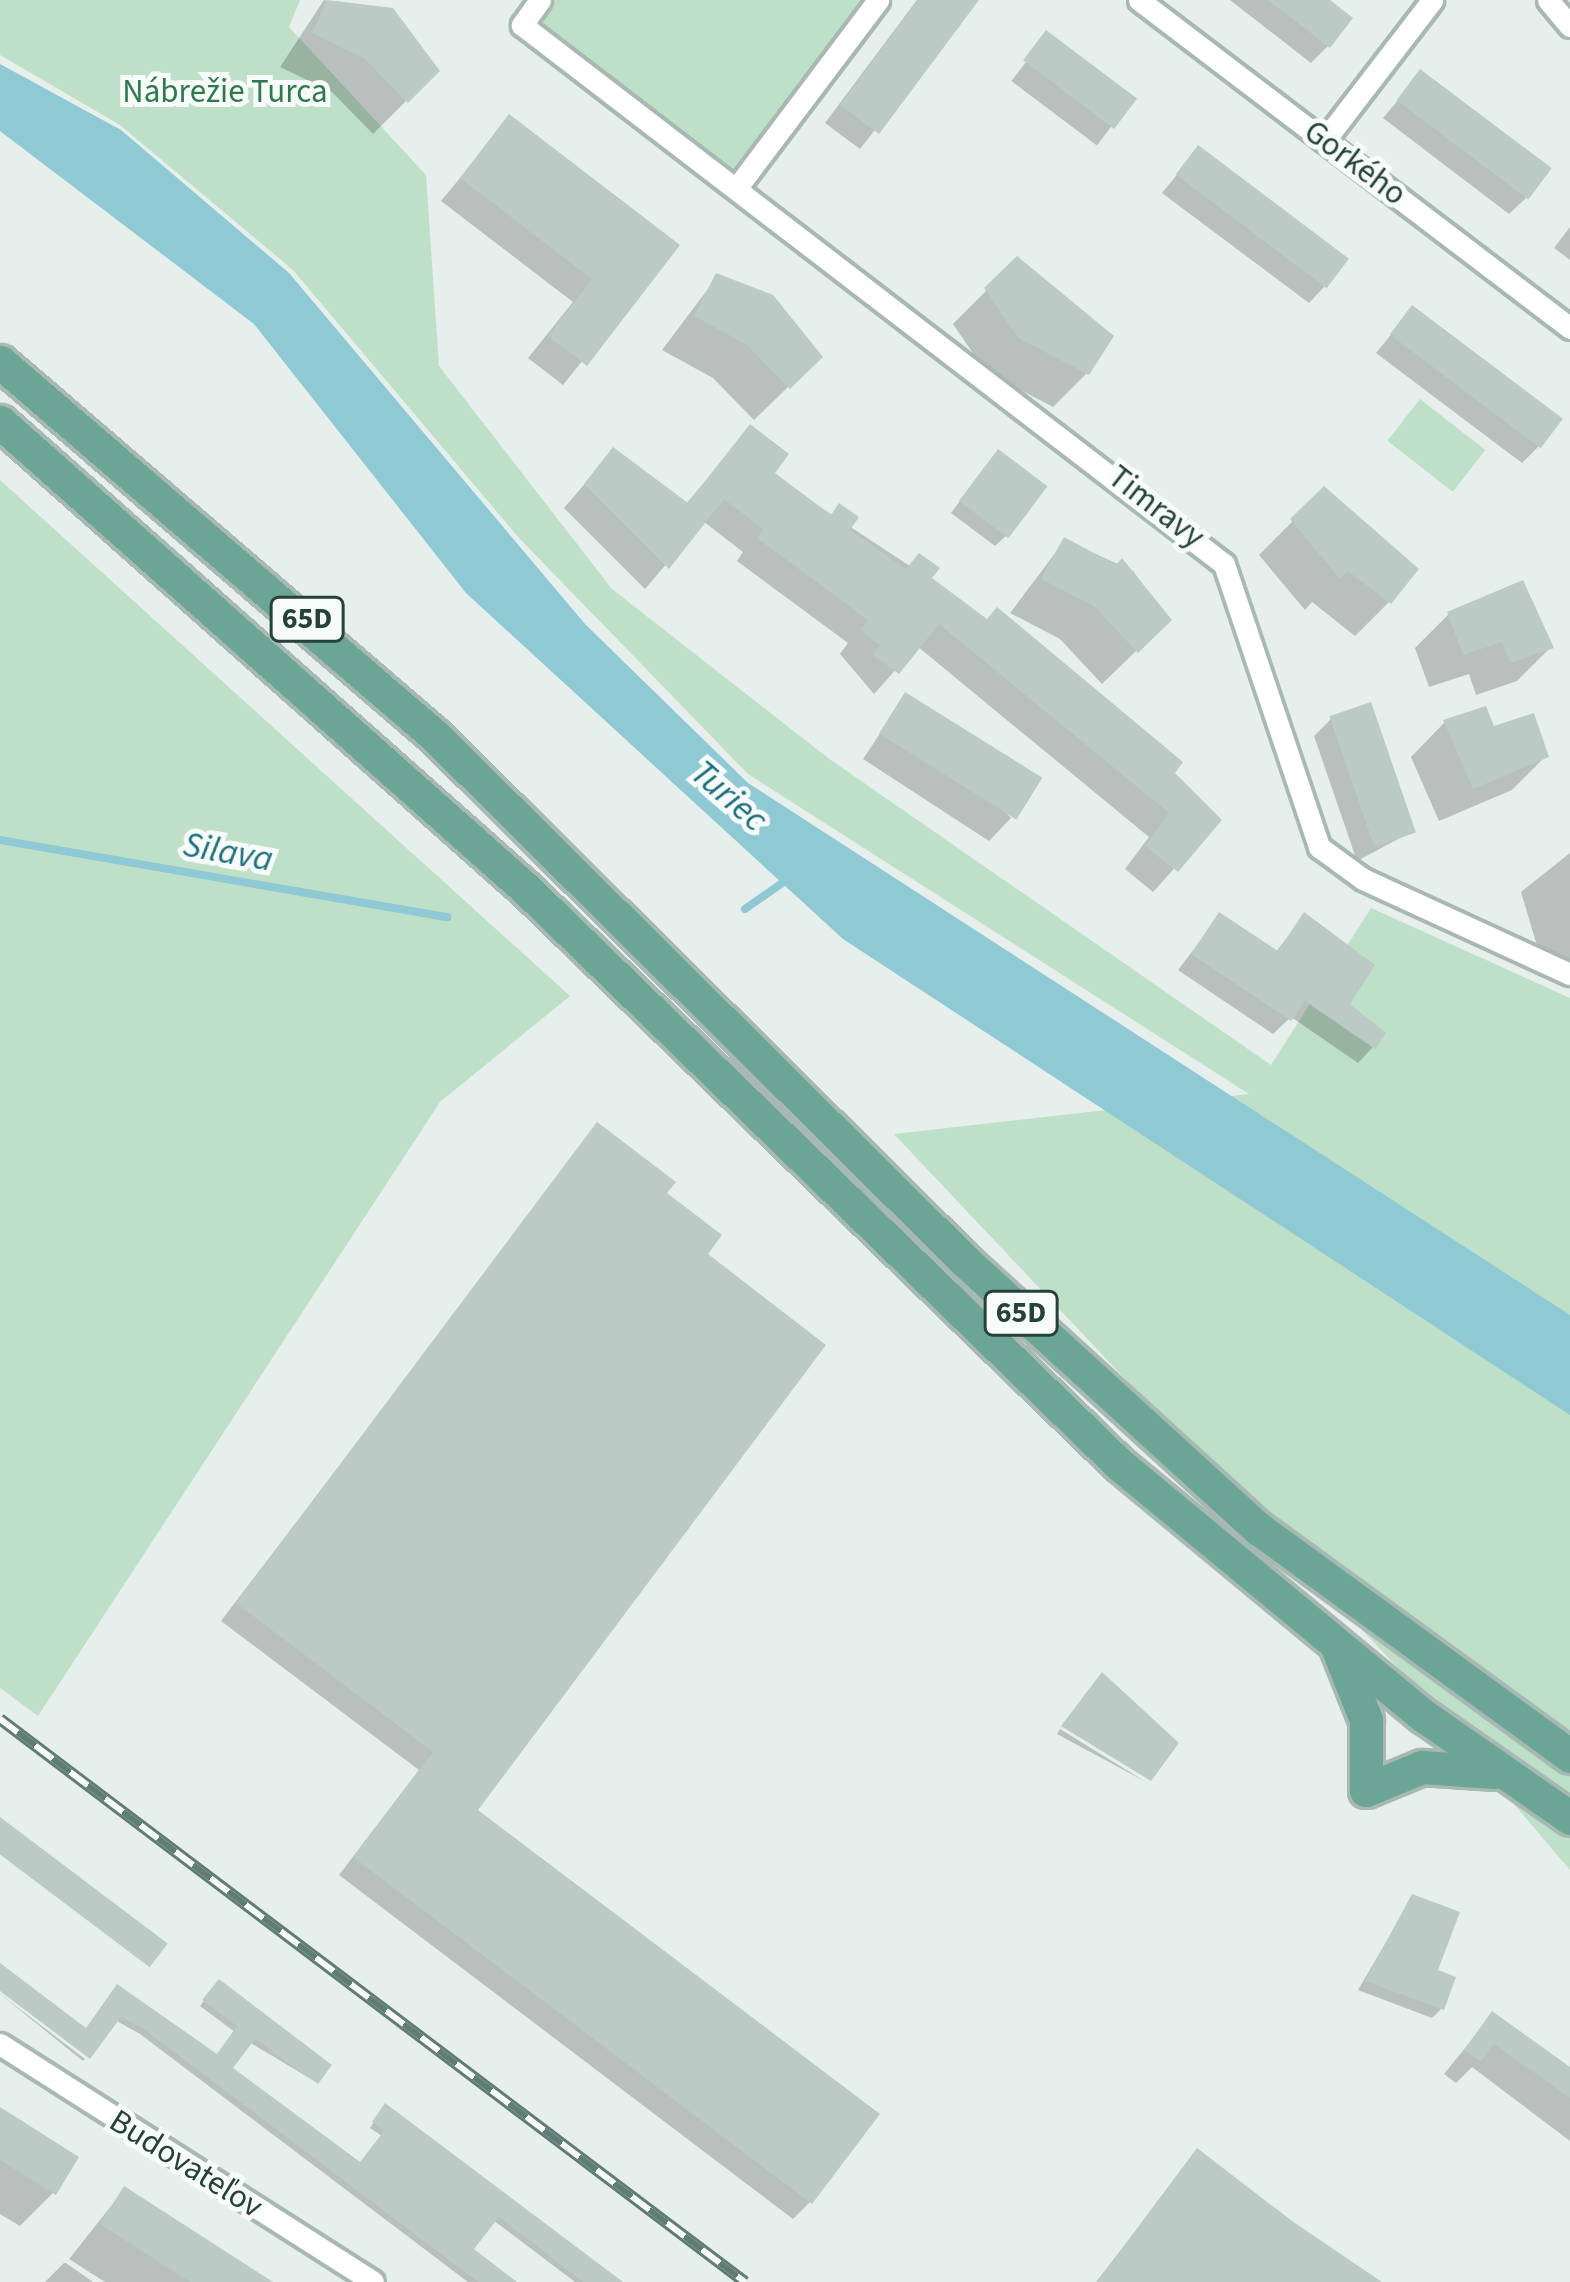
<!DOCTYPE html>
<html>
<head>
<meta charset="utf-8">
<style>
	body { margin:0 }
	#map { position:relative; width:1570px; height:2282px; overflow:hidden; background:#e6efeb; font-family:"Source Sans 3",sans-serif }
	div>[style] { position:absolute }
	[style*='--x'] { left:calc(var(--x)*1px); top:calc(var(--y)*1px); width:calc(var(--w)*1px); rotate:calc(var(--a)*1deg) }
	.green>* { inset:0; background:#bfe0c8; transform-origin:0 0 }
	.water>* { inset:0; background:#8ec9d4 }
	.shadow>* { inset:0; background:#0003; transform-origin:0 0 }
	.stream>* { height:8px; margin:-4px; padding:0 4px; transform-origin:4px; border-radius:4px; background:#8ec9d4 }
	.building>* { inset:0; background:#bbcac4; transform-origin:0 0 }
	.roads { filter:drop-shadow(3px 0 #a8b8b2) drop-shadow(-3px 0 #a8b8b2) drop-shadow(0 3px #a8b8b2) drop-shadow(0 -3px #a8b8b2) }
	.street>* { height:21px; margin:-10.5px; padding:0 10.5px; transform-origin:10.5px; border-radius:10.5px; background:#fff }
	.primary>* { height:33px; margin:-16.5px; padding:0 16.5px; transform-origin:16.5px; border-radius:16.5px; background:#6aa596 }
	.rail>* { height:12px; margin-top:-6px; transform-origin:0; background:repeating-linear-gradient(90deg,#f7fbf9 0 22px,#5f7d75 0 44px); box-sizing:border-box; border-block:3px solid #5f7d75 }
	span { translate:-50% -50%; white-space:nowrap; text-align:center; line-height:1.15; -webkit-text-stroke:10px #f7fbf9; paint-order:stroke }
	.shield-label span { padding:3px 9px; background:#f7fbf9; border:3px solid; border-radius:9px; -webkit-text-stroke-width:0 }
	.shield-label { font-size:30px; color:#24423a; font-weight:700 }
	.park-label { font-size:33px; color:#2d7a4b }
	.street-label { font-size:33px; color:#24423a }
	.water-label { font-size:36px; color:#1c6f80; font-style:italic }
</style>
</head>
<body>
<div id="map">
	<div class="green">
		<i style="clip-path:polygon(0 0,300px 0,289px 27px,426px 175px,439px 366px,612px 589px,828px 758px,1271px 1065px,1371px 908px,1570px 998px,1570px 1870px,1398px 1668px,894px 1134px,1249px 1094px,748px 774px,519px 538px,293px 270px,120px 125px,0 55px)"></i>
		<i style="clip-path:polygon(540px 0,878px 0,738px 186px,522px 25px)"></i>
		<i style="left:1420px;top:399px;width:83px;height:53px;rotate:38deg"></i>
		<i style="clip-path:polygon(0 480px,570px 996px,440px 1102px,38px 1716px,0 1688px)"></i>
	</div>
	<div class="water">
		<i style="clip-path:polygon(0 64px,121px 130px,289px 273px,585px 624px,748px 783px,1570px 1315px,1570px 1415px,843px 939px,466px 593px,254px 324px,0 131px)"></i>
	</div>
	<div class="shadow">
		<i style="clip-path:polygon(324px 0,401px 22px,436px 71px,373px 134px,332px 92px,280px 67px)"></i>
		<i style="clip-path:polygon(917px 0,976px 0,860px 149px,825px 123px)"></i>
		<i style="clip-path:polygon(1230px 0,1325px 0,1328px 46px,1311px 63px)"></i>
		<i style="left:1047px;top:34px;width:107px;height:59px;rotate:37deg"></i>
		<i style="clip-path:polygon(1421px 73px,1526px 198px,1509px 214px,1383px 118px)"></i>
		<i style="clip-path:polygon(510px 118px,675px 245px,563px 385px,528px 358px,573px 302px,441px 201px)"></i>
		<i style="clip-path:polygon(1198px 149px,1325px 286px,1309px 303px,1162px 193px)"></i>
		<i style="clip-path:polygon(1570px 227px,1570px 260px,1554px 248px)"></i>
		<i style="clip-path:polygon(1017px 260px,1087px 373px,1053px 407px,985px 371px,953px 324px)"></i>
		<i style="clip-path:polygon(717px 277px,819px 357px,754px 420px,713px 378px,662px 350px)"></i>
		<i style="clip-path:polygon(1412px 309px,1539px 446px,1522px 463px,1376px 353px)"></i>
		<i style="clip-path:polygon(750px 428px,770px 474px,928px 578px,1218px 820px,1153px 892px,1125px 869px,1149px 837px,917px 646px,874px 694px,840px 654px,848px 643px,737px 561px,743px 552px,703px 521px,645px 589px,564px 508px,613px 451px,686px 504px)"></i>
		<i style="clip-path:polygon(988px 464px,1006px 536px,995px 546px,951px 513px)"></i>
		<i style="clip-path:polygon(1324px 490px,1389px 602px,1355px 636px,1312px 602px,1305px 610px,1259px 555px)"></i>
		<i style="clip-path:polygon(1065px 540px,1133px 571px,1168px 620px,1102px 684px,1060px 639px,1010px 613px)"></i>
		<i style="clip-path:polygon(1449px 614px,1550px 648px,1517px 681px,1476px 695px,1469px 674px,1429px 687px,1415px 648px)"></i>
		<i style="clip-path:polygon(905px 696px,1011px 818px,989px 841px,863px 759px)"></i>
		<i style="clip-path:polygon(1485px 710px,1492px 730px,1546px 756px,1512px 790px,1439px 821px,1411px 757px,1444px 723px)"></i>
		<i style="clip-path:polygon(1331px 719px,1413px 831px,1357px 861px,1314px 736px)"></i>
		<i style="clip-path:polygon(1570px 853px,1570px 969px,1546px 976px,1521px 892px)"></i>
		<i style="clip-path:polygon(1220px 915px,1275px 953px,1304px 916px,1373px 1047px,1358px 1063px,1291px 1017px,1273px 1034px,1178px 970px)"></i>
		<i style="clip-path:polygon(598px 1126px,703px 1254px,474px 1810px,810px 2202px,793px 2219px,339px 1875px,419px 1770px,221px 1621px)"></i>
		<i style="clip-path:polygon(1060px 1729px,1146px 1782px,1057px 1734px)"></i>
		<i style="clip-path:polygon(0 1822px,152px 1962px,0 1853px)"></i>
		<i style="clip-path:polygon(1412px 1898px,1441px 2009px,1432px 2018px,1358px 1990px)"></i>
		<i style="clip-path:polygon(0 1967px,85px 2031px,113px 1993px,216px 2058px,235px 2032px,200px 2006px,215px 1987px,316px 2082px,249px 2042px,229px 2069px,360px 2166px,382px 2136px,370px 2128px,381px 2112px,618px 2282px,575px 2282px,493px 2220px,470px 2250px,512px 2282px,468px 2282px,140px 2034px,115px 2020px,89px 2054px,0 1987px)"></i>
		<i style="clip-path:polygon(0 1994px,85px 2059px,83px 2061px)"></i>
		<i style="clip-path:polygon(1492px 2015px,1570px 2071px,1570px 2141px,1472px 2067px,1456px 2083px,1444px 2074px)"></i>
		<i style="clip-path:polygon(0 2111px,53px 2193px,20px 2226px,0 2214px)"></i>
		<i style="clip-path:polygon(1197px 2152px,1372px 2282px,1096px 2282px)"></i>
		<i style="clip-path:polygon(124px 2190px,268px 2282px,105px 2282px,69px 2259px)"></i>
		<i style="clip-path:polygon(64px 2263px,66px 2263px,93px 2282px,45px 2282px)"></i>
	</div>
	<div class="stream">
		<i style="--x:0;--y:840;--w:454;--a:9.8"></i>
		<i style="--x:745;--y:909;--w:52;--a:-34.9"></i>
	</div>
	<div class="building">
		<i style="clip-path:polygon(327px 0,393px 8px,440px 71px,408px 103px,365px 59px,312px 33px)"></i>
		<i style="clip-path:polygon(918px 0,979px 0,879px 134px,840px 105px)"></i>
		<i style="clip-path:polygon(1268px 0,1330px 0,1353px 18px,1330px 48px)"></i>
		<i style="left:1046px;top:30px;width:114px;height:38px;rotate:37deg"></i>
		<i style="left:1420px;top:69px;width:165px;height:39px;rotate:37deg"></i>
		<i style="clip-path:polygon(509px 114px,680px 245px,587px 366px,548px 336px,592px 279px,460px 178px)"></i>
		<i style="left:1198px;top:145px;width:189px;height:37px;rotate:37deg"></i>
		<i style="clip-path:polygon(1017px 256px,1114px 336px,1089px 375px,1018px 338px,984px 288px)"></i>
		<i style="clip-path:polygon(716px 273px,773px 295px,823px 357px,790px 389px,747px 345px,694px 316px)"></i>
		<i style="left:1412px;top:305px;width:189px;height:37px;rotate:37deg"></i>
		<i style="clip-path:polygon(750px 424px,789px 454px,775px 473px,831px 515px,839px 503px,859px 517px,850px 530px,906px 569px,919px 553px,940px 568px,932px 578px,987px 619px,997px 607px,1183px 762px,1175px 773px,1222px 820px,1178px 872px,1145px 846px,1169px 813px,939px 624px,899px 674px,873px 655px,880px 645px,860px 630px,868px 620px,757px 538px,763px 529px,724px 499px,669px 569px,584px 484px,613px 447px,688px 503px)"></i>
		<i style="left:998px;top:449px;width:62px;height:65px;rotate:37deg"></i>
		<i style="clip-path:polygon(1324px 486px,1419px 569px,1391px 604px,1348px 571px,1340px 579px,1290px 519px)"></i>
		<i style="clip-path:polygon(1064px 537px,1116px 565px,1122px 558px,1172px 620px,1138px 653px,1094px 606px,1041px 579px)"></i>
		<i style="clip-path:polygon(1523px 580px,1554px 648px,1510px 663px,1502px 642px,1463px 655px,1447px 612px)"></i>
		<i style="left:905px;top:692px;width:162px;height:49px;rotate:32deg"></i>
		<i style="left:1371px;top:702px;width:138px;height:44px;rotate:71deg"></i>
		<i style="clip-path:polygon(1486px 706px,1494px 726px,1534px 713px,1549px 757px,1473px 789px,1443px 720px)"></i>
		<i style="clip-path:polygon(1219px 912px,1278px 951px,1304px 912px,1375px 965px,1350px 1004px,1386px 1033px,1375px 1049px,1305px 1001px,1291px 1021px,1191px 954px)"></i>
		<i style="clip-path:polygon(597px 1122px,676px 1182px,667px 1193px,722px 1235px,708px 1254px,826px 1345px,478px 1810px,880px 2114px,812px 2204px,353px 1857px,433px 1752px,236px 1603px)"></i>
		<i style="clip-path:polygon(1102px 1672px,1179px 1743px,1151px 1781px,1061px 1726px)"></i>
		<i style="left:0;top:1817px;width:210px;height:30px;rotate:37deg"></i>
		<i style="clip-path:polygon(1412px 1894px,1460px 1912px,1438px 1970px,1456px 1977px,1444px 2010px,1365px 1981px)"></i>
		<i style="clip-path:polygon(0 1963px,86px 2028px,117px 1984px,217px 2054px,237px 2026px,202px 2000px,219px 1979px,332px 2065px,318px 2084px,255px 2039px,233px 2068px,360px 2162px,384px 2131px,372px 2122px,385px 2103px,623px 2282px,583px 2282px,499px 2217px,474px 2249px,517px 2282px,478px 2282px,145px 2030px,121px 2017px,90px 2059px,0 1991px)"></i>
		<i style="clip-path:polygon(1492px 2011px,1570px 2067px,1570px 2098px,1494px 2044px,1481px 2062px,1464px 2050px)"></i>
		<i style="clip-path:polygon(0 2107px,79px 2157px,56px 2195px,0 2160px)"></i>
		<i style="clip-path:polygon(1197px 2148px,1292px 2221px,1382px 2282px,1097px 2282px)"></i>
		<i style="clip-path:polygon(124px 2186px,273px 2282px,190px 2282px,100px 2224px)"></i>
	</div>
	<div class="roads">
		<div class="street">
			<i style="--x:540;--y:0;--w:31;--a:126"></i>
			<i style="--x:522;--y:25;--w:885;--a:37.52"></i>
			<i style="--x:1224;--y:564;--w:299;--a:71.4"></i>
			<i style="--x:1319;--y:847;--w:54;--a:36"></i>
			<i style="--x:1363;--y:879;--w:228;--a:24.7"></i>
			<i style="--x:1139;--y:0;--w:542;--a:37.27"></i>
			<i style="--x:1548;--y:0;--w:34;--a:50"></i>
			<i style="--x:1324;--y:141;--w:178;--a:-52.5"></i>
			<i style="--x:738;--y:186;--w:233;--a:-53"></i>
			<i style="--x:0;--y:2044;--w:442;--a:32.5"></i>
		</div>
		<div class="primary">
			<i style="--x:0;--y:362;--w:574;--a:40.69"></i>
			<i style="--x:435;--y:736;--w:746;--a:44.73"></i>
			<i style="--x:965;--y:1261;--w:398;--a:42.4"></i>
			<i style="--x:1259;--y:1529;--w:385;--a:36.1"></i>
			<i style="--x:0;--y:422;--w:703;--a:41.6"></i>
			<i style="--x:526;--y:889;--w:826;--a:44.12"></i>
			<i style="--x:1119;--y:1464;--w:396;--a:39.6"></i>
			<i style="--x:1424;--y:1716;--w:178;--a:34.9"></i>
			<i style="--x:1337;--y:1647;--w:79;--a:68.3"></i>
			<i style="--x:1366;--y:1720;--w:70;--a:90"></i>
			<i style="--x:1366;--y:1790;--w:61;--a:-22.3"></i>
			<i style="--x:1422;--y:1767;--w:73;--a:3.9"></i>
		</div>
	</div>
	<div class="rail">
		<i style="--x:0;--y:1719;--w:934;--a:37.08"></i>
	</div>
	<div class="shield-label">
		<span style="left:307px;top:619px">65D</span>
		<span style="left:1021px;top:1313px">65D</span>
	</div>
	<div class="park-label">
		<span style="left:225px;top:92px">Nábrežie Turca</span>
	</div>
	<div class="street-label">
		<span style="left:1355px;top:163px;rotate:37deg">Gorkého</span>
		<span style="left:1156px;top:507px;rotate:38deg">Timravy</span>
		<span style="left:186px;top:2164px;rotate:32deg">Budovateľov</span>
	</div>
	<div class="water-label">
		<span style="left:729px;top:796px;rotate:41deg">Turiec</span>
		<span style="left:228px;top:852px;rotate:10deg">Silava</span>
	</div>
</div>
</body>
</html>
